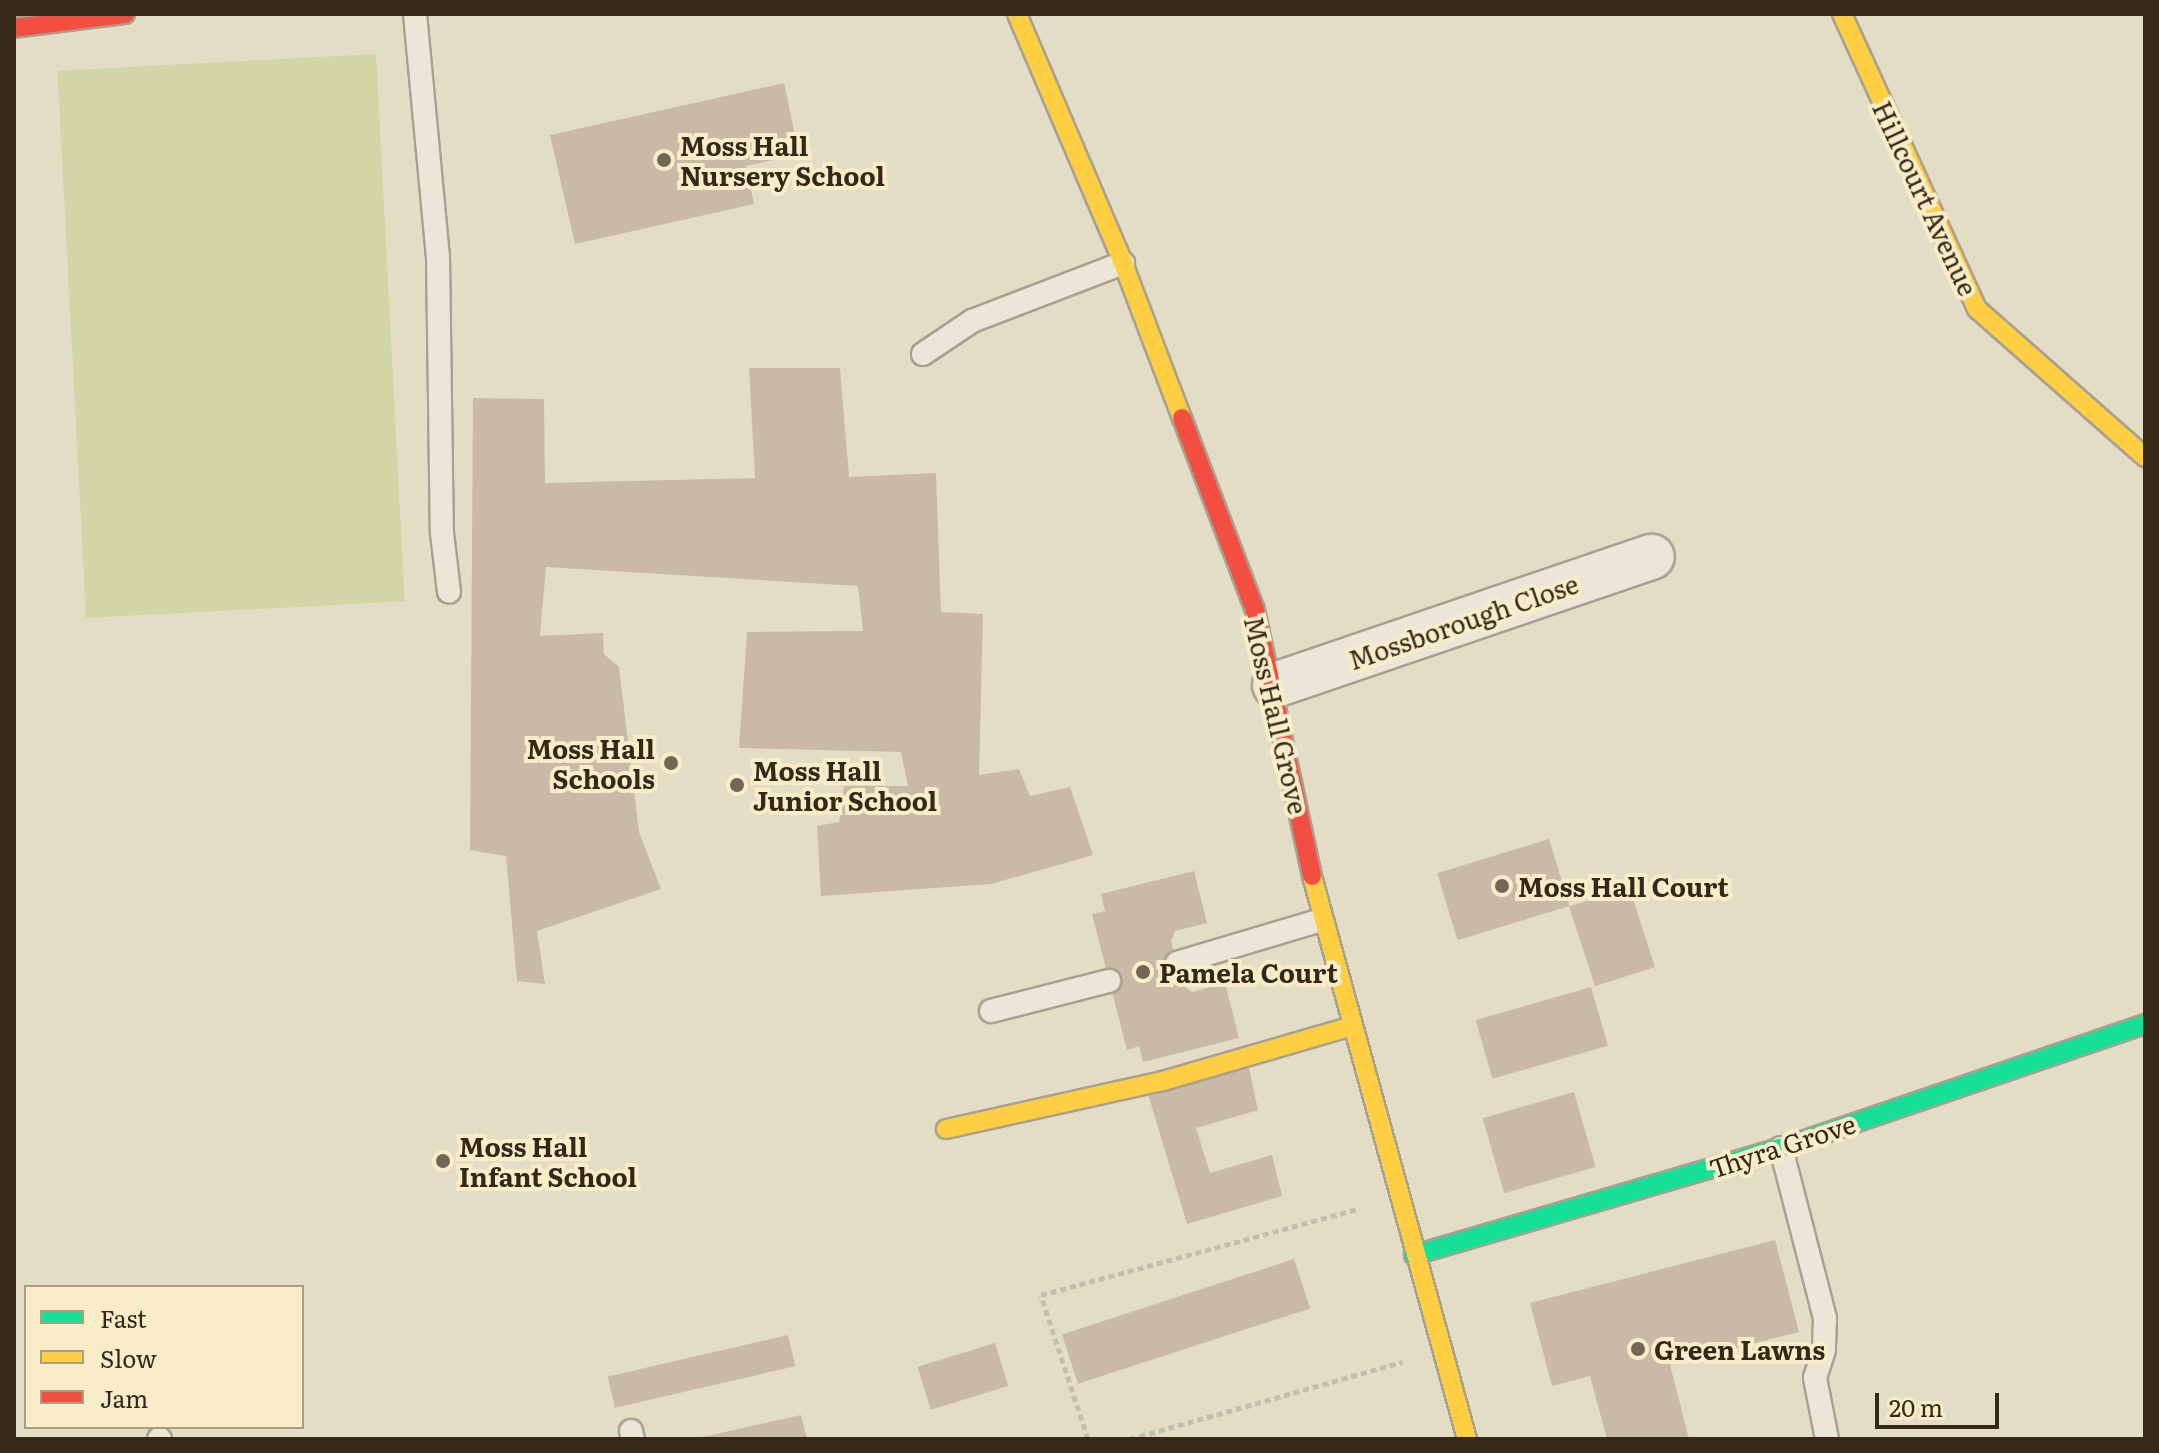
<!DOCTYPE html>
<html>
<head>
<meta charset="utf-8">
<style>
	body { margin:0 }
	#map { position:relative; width:2159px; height:1453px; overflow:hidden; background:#e4ddc5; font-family:Literata,serif }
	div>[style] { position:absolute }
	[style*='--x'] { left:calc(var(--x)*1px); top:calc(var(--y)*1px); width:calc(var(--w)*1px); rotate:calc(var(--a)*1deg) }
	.green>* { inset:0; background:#d2d5a6; transform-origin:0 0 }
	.building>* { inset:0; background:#c8baa6; transform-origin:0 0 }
	.path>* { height:5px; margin-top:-2.5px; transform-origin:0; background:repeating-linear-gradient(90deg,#c3beb0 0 6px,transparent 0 10px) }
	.roads { filter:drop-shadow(2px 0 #a8a090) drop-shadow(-2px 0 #a8a090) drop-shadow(0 2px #a8a090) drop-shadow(0 -2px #a8a090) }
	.lane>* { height:22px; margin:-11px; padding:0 11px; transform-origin:11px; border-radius:11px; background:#ebe6d8 }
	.street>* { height:44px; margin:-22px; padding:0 22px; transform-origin:22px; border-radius:22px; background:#ebe6d8 }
	.fast>* { height:18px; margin:-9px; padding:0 9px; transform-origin:9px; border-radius:9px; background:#16e098 }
	.slow>* { height:18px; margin:-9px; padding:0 9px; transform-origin:9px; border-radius:9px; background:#ffcf43 }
	.jam>* { height:18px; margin:-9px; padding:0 9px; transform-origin:9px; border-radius:9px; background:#f24e42 }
	.dots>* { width:22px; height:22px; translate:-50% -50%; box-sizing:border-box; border:4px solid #f8edc8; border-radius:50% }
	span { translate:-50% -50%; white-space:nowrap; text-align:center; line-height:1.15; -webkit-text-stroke:8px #f8edc8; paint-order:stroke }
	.poi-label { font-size:26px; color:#352819; font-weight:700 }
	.left { translate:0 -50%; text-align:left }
	.right { translate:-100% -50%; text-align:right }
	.street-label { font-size:26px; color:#352819 }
	.frame { position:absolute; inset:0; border:16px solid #352819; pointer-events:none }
	.legend { position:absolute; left:24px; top:1285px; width:280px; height:144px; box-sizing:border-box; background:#f8edc8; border:2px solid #aa9e82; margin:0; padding:10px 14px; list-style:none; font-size:24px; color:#352819 }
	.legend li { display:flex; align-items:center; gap:16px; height:40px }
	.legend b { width:40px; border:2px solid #aa9e82 }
	.scale { position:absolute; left:1875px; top:1393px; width:124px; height:36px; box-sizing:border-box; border:4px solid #352819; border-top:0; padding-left:10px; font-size:24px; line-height:28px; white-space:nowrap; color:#352819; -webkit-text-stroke:6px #f8edc8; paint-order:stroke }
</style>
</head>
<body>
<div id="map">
	<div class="green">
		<i style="left:376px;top:54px;width:548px;height:319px;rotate:87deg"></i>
	</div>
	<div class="building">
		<i style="clip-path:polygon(784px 83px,799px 154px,746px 166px,754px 204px,575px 244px,550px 135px)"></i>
		<i style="clip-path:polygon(749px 368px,840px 368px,849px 477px,936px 473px,941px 612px,983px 614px,979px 775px,1019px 769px,1030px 796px,1070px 787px,1093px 855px,991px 884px,821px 896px,817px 826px,839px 822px,844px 786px,908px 786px,901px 752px,739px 748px,747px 632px,863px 631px,858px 586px,546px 567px,540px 636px,603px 633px,604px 654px,619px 667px,639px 832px,661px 889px,537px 931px,545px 984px,517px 981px,506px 856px,470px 850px,473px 398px,544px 399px,545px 483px,755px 478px)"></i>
		<i style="left:1549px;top:839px;width:70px;height:117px;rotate:73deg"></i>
		<i style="clip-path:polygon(1194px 871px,1207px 923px,1175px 931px,1171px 941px,1177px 963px,1182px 984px,1192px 992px,1225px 983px,1239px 1038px,1143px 1062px,1139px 1046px,1127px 1050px,1092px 914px,1105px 911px,1101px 894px)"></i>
		<i style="left:1629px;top:887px;width:84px;height:63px;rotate:72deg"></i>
		<i style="left:1591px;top:987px;width:61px;height:120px;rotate:74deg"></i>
		<i style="clip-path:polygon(1249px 1068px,1258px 1110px,1196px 1128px,1210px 1173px,1272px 1155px,1282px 1196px,1187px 1224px,1148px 1094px)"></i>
		<i style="left:1574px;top:1092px;width:78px;height:95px;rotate:74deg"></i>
		<i style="clip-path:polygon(1775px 1240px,1799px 1332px,1670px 1365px,1689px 1439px,1607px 1439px,1590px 1376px,1552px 1386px,1530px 1303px)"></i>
		<i style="left:1294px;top:1259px;width:52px;height:244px;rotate:72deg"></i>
		<i style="left:788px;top:1335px;width:32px;height:185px;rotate:77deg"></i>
		<i style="left:995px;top:1343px;width:45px;height:81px;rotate:73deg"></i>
		<i style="clip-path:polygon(801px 1415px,807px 1439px,698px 1439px,698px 1438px)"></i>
	</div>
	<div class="path">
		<i style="--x:1088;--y:1439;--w:151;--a:-108.1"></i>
		<i style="--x:1041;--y:1295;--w:327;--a:-15.2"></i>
		<i style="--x:1130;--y:1439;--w:283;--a:-15.8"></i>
	</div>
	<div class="roads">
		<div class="lane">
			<i style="--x:415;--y:14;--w:244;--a:84.6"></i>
			<i style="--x:438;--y:257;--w:276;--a:89.2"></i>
			<i style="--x:442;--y:533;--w:59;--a:83.2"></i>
			<i style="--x:923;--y:354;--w:59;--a:-34"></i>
			<i style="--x:972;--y:321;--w:162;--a:-21"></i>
			<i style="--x:1177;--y:963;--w:150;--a:-16.6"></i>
			<i style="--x:991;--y:1011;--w:122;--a:-14.3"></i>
			<i style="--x:1781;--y:1148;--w:176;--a:75.5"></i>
			<i style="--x:1825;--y:1318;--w:32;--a:92"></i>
			<i style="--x:1824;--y:1350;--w:29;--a:108"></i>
			<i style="--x:1815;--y:1378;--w:62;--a:78.9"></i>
			<i style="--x:631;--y:1431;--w:8;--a:76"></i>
			<i style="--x:159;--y:1439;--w:1;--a:0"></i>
		</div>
		<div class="street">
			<i style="--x:1275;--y:685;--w:398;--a:-18.8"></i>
		</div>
		<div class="fast">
			<i style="--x:1414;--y:1255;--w:382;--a:-16.3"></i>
			<i style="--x:1781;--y:1148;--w:385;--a:-18.8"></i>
		</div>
		<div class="slow">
			<i style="--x:1017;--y:14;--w:271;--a:66.9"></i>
			<i style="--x:1123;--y:263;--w:166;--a:69.2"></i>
			<i style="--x:1842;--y:14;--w:324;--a:65.4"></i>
			<i style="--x:1977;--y:309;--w:224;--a:41.4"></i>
			<i style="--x:1312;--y:876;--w:584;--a:74.61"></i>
			<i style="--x:946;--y:1129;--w:222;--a:-12.5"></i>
			<i style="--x:1163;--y:1081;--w:194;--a:-16.2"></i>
		</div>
		<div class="jam">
			<i style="--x:14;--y:28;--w:112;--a:-7.2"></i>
			<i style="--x:1182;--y:418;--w:205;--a:69.2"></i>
			<i style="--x:1255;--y:610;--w:272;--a:77.9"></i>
		</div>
	</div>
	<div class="dots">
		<i style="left:664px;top:160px;background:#726755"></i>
		<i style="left:671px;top:763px;background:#726755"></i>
		<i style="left:737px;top:785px;background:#726755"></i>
		<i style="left:1502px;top:886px;background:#726755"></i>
		<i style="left:1143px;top:972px;background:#726755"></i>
		<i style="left:443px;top:1161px;background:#726755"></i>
		<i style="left:1638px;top:1349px;background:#726755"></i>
	</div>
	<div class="poi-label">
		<span class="left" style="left:680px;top:160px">Moss Hall<br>Nursery School</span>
		<span class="right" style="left:655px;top:763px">Moss Hall<br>Schools</span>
		<span class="left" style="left:753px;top:785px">Moss Hall<br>Junior School</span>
		<span class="left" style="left:1518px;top:886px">Moss Hall Court</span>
		<span class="left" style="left:1159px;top:972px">Pamela Court</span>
		<span class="left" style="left:459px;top:1161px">Moss Hall<br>Infant School</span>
		<span class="left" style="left:1654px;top:1349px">Green Lawns</span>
	</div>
	<div class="street-label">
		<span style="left:1926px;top:198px;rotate:65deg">Hillcourt Avenue</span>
		<span style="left:1463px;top:621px;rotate:-19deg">Mossborough Close</span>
		<span style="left:1277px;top:715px;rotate:77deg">Moss Hall Grove</span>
		<span style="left:1782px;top:1145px;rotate:-18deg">Thyra Grove</span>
	</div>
	<div class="frame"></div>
	<ul class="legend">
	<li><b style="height:10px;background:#16e098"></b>Fast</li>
	<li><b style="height:10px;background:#ffcf43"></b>Slow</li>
	<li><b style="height:10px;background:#f24e42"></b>Jam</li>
	</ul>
	<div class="scale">20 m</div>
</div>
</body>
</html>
